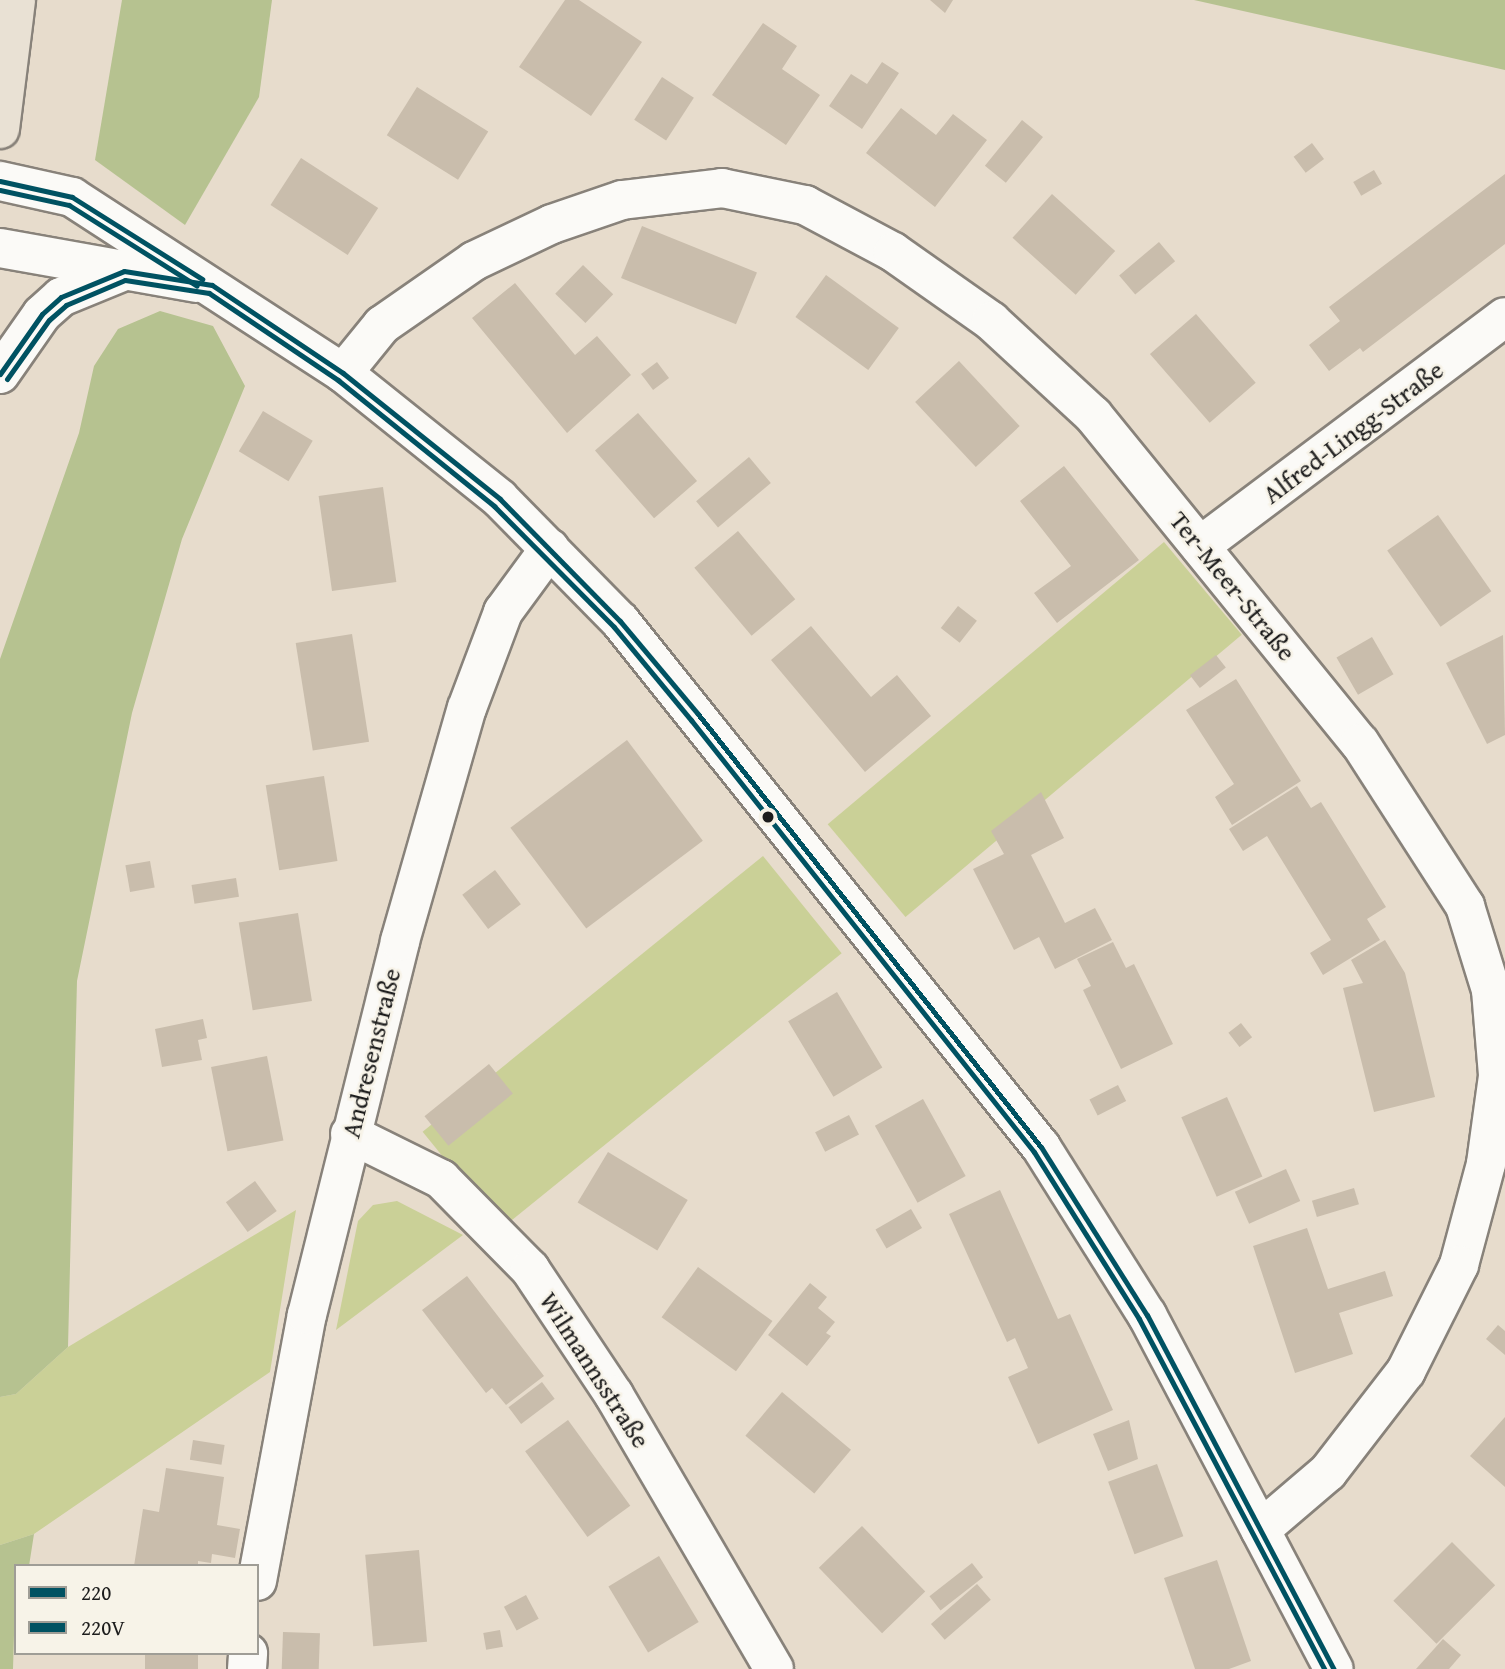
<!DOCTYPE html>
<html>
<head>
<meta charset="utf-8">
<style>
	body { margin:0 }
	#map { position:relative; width:1505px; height:1669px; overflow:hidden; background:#e7dccc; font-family:"Gentium Book Plus",serif }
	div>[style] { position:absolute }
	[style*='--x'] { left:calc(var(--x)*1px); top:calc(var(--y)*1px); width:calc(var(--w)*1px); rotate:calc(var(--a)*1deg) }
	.green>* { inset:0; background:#cad097; transform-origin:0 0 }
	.forest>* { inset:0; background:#b6c290 }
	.building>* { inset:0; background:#c9bdac; transform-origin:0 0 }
	.roads { filter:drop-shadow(2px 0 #88827a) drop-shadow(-2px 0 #88827a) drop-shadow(0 2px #88827a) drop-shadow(0 -2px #88827a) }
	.minor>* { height:38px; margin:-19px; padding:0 19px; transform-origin:19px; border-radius:19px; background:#fbfaf7 }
	.major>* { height:38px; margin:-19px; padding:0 19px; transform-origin:19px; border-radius:19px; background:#e9e1d4 }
	.bus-1>* { height:5px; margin:-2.5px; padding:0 2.5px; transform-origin:2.5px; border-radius:2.5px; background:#005262 }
	.bus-2>* { height:5px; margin:-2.5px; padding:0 2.5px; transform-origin:2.5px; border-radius:2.5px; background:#005262 }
	.dots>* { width:19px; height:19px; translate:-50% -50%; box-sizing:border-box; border:4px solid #f7f3e8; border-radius:50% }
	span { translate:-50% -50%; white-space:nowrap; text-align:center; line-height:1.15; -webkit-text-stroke:5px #f7f3e8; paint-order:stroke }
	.street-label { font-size:26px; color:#1c1c1c }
	.legend { position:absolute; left:14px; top:1564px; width:245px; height:91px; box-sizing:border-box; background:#f7f3e8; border:2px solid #9f9d96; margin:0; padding:9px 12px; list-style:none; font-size:21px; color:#1c1c1c }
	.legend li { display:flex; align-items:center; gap:14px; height:35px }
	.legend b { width:35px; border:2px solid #9f9d96 }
</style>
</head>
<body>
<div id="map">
	<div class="green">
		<i style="left:1164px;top:542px;width:121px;height:439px;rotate:50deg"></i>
		<i style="left:763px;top:856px;width:125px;height:438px;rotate:51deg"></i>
		<i style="clip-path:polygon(397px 1201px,463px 1235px,336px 1330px,358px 1221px,373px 1205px)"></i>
		<i style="clip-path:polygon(296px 1210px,270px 1372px,34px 1534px,0 1545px,0 1397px,16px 1394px,68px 1347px)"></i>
	</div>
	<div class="forest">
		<i style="clip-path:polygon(122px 0,272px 0,259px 97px,185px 225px,95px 160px)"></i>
		<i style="clip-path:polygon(1194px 0,1505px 0,1505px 70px)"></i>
		<i style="clip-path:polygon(160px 311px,213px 326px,245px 386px,182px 539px,132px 713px,77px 981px,68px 1347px,16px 1394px,0 1397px,0 659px,79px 433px,94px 366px,118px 329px)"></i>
		<i style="clip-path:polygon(34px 1534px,29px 1566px,16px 1566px,13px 1669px,0 1669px,0 1545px)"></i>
	</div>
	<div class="building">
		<i style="clip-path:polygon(565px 0,579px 0,642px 42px,591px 116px,519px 67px)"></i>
		<i style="clip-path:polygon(930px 0,953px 0,945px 13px)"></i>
		<i style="clip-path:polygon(763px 23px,797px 46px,782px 69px,820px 95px,786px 145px,712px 95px)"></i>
		<i style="clip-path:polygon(882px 62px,899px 73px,862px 129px,829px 106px,851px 74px,867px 84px)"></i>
		<i style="left:662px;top:77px;width:38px;height:51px;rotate:33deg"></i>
		<i style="left:417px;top:87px;width:84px;height:57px;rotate:32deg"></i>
		<i style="clip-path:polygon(901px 108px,936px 135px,953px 114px,987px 140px,935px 207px,866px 153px)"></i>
		<i style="left:1022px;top:120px;width:27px;height:59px;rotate:39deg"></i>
		<i style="left:1312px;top:143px;width:20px;height:23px;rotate:53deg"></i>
		<i style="left:301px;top:158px;width:92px;height:56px;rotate:33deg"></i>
		<i style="left:1374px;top:170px;width:16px;height:24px;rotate:60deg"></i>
		<i style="clip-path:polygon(1505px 174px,1505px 244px,1363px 352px,1360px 348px,1329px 371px,1309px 345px,1340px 321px,1329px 307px)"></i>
		<i style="left:1052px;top:194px;width:85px;height:59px;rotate:42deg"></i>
		<i style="left:642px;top:226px;width:124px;height:56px;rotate:22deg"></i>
		<i style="left:1159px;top:242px;width:25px;height:52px;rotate:50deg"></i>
		<i style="left:583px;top:265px;width:42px;height:40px;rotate:44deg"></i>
		<i style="left:826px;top:275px;width:90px;height:52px;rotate:36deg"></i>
		<i style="clip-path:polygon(515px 283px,575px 355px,597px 336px,631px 375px,567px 433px,472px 318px)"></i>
		<i style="left:1196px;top:314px;width:91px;height:61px;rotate:49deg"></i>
		<i style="left:959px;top:361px;width:89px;height:60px;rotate:47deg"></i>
		<i style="left:657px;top:362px;width:20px;height:20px;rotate:53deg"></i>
		<i style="left:263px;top:411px;width:58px;height:47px;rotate:31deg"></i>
		<i style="left:638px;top:413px;width:90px;height:57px;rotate:49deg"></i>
		<i style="left:749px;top:457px;width:34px;height:69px;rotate:50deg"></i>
		<i style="clip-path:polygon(1064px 466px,1139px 560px,1057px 623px,1034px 593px,1071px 566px,1020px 501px)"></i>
		<i style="left:383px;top:487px;width:96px;height:65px;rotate:82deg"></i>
		<i style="left:1438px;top:515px;width:93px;height:62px;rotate:55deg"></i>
		<i style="left:738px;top:531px;width:89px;height:57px;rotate:50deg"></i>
		<i style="left:958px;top:606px;width:24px;height:28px;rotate:38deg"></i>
		<i style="clip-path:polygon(811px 626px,871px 697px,897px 675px,931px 716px,865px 772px,771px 660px)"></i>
		<i style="left:352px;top:634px;width:109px;height:57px;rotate:81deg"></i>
		<i style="clip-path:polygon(1503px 635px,1505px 735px,1487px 744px,1446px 663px)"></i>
		<i style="left:1372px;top:637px;width:43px;height:41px;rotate:60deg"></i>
		<i style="left:1216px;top:655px;width:16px;height:33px;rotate:52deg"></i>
		<i style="clip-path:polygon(1236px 679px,1301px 781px,1232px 825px,1215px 797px,1234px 784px,1186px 710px)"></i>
		<i style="left:627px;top:740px;width:126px;height:146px;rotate:53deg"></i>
		<i style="left:324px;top:776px;width:86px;height:59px;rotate:81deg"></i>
		<i style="clip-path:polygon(1297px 786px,1311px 808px,1321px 802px,1386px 907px,1367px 919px,1380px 940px,1323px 975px,1310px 953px,1331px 940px,1267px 836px,1243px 851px,1229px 829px)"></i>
		<i style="clip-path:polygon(1041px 792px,1064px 838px,1031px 855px,1065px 923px,1095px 908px,1112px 940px,1055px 969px,1039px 937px,1014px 950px,973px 869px,1004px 854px,991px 831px)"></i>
		<i style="left:150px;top:861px;width:27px;height:25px;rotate:80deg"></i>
		<i style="left:495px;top:870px;width:43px;height:41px;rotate:53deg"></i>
		<i style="left:236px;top:878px;width:19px;height:45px;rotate:81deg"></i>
		<i style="left:298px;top:913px;width:89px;height:60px;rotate:81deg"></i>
		<i style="clip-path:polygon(1385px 940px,1405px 973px,1435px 1097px,1374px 1112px,1343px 988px,1363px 983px,1351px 960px)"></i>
		<i style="clip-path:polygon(1113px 942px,1126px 968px,1134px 964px,1173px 1044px,1121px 1069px,1083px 990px,1091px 986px,1077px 959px)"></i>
		<i style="left:837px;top:992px;width:88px;height:57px;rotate:59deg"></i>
		<i style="clip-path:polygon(203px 1019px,207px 1038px,198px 1040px,202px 1060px,162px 1067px,155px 1029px)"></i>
		<i style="left:1241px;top:1023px;width:18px;height:16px;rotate:52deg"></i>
		<i style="left:267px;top:1056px;width:86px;height:57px;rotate:79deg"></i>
		<i style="left:489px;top:1064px;width:38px;height:83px;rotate:51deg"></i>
		<i style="left:1118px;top:1085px;width:18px;height:32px;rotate:63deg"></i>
		<i style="left:1227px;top:1097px;width:87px;height:50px;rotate:66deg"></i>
		<i style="left:923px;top:1099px;width:88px;height:55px;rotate:61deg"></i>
		<i style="left:849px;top:1115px;width:22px;height:38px;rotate:63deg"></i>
		<i style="left:608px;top:1152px;width:93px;height:59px;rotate:31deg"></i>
		<i style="left:1286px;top:1169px;width:35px;height:56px;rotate:66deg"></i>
		<i style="left:255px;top:1181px;width:37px;height:36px;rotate:54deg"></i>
		<i style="left:1354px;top:1188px;width:17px;height:44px;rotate:73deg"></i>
		<i style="clip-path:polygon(1000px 1190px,1058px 1319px,1070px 1314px,1113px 1410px,1038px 1444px,1008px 1377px,1028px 1368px,1015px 1338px,1007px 1342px,949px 1214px)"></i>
		<i style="left:911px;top:1209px;width:22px;height:41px;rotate:60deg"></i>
		<i style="clip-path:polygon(1307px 1228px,1328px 1289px,1385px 1271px,1393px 1296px,1339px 1313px,1353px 1354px,1295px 1373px,1253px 1246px)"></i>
		<i style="left:698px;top:1267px;width:92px;height:62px;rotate:36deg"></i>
		<i style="clip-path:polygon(467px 1276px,544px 1376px,506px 1405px,492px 1388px,486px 1393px,422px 1310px)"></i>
		<i style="clip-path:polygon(810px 1283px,827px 1297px,818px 1308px,835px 1322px,826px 1333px,831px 1336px,807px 1366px,768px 1335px)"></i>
		<i style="clip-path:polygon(1498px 1325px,1505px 1331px,1505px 1355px,1486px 1339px)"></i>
		<i style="left:542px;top:1382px;width:21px;height:42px;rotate:53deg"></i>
		<i style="left:782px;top:1392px;width:90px;height:57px;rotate:40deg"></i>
		<i style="clip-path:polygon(1505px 1417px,1505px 1487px,1470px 1456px)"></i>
		<i style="left:568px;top:1420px;width:106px;height:53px;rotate:54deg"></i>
		<i style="clip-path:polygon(1129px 1420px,1138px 1459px,1108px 1471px,1093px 1434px)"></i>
		<i style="left:193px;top:1440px;width:32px;height:20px;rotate:9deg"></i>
		<i style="left:1157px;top:1464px;width:77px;height:52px;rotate:70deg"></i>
		<i style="clip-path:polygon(166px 1468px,224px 1477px,217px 1525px,240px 1529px,235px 1558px,212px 1554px,211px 1563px,198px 1561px,198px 1566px,134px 1566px,143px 1509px,159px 1512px)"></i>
		<i style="left:862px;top:1526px;width:91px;height:60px;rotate:46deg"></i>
		<i style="left:1452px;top:1542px;width:61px;height:83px;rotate:45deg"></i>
		<i style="left:419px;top:1550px;width:92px;height:54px;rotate:85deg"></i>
		<i style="left:659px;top:1556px;width:77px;height:59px;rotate:59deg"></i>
		<i style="clip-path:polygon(1217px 1560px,1251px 1661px,1229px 1669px,1195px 1669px,1164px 1578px)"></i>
		<i style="left:972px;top:1563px;width:18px;height:54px;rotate:52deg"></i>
		<i style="left:977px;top:1584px;width:21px;height:61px;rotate:49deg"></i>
		<i style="left:526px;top:1595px;width:27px;height:25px;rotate:62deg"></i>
		<i style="left:500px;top:1630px;width:17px;height:17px;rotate:80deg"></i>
		<i style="left:283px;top:1632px;width:37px;height:37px;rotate:2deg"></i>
		<i style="clip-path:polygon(1443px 1639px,1461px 1655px,1449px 1669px,1416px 1669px)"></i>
		<i style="left:145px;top:1653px;width:53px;height:16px"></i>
	</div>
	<div class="roads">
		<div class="minor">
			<i style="--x:0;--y:181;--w:74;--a:12.5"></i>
			<i style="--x:72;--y:197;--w:323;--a:33"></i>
			<i style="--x:343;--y:373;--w:201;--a:38.7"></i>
			<i style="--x:500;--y:499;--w:171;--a:45.5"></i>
			<i style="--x:620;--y:621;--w:674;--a:51.33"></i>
			<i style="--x:1041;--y:1147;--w:199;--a:57.8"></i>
			<i style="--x:1147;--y:1315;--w:400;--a:62.2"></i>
			<i style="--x:0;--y:248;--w:199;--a:10.1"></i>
			<i style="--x:343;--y:373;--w:62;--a:-50.9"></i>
			<i style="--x:382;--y:325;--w:112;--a:-34.8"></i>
			<i style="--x:474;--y:261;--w:86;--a:-25.4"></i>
			<i style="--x:552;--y:224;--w:74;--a:-18.9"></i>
			<i style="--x:622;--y:200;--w:101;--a:-6.8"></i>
			<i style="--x:722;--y:188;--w:85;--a:11.6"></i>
			<i style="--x:805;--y:205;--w:100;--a:28.1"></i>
			<i style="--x:893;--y:252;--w:120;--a:35.1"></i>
			<i style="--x:991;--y:321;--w:139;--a:42.7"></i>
			<i style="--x:1093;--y:415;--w:423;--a:50.9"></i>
			<i style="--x:1360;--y:743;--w:194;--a:57.2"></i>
			<i style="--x:1465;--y:906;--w:88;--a:72.8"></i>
			<i style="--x:1491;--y:990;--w:86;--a:85.3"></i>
			<i style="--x:1498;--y:1076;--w:89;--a:97.8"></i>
			<i style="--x:1486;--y:1164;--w:105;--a:105"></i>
			<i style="--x:1459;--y:1265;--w:119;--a:116.6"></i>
			<i style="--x:1406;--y:1371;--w:128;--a:127.7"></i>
			<i style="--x:1328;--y:1472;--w:89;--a:139.5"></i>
			<i style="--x:0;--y:374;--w:73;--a:-55"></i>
			<i style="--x:42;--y:314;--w:25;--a:-42"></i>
			<i style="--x:61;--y:297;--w:68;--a:-22.4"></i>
			<i style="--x:1200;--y:546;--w:381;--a:-36.9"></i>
			<i style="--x:350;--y:1134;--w:102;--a:26.3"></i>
			<i style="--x:441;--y:1179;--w:127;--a:45.3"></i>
			<i style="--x:530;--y:1269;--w:151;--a:56.3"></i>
			<i style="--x:614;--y:1395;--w:317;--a:59.7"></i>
			<i style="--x:257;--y:1581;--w:271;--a:-79.4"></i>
			<i style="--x:307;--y:1315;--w:385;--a:-76"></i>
			<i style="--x:400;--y:941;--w:242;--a:-74"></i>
			<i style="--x:467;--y:708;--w:103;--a:-69.4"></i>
			<i style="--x:503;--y:612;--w:79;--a:-53.7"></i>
			<i style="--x:247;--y:1669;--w:16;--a:-86"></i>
		</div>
		<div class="major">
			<i style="--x:0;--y:129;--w:130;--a:-82.9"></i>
		</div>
	</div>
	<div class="bus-1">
		<i style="--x:0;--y:181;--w:74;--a:12.5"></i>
		<i style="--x:72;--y:197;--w:154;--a:32.2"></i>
		<i style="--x:0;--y:374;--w:73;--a:-55"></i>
		<i style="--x:42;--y:314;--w:25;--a:-42"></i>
		<i style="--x:61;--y:297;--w:68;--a:-22.4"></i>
		<i style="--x:124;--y:271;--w:89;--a:9"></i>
		<i style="--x:212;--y:285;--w:158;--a:33.9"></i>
		<i style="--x:343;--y:373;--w:201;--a:38.7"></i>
		<i style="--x:500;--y:499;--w:171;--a:45.5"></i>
		<i style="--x:620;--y:621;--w:121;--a:50"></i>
		<i style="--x:698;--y:714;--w:552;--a:51.62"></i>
		<i style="--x:1041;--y:1147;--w:199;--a:57.8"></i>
		<i style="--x:1147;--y:1315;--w:400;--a:62.2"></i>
	</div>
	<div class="bus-2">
		<i style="--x:0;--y:190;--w:71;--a:12.3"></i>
		<i style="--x:69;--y:205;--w:151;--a:32.3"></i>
		<i style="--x:7;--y:379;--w:72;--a:-54.6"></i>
		<i style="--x:49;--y:320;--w:23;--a:-41"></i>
		<i style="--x:66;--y:305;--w:64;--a:-23"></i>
		<i style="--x:125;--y:280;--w:85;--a:8.8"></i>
		<i style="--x:209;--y:293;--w:156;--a:34"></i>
		<i style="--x:338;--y:380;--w:201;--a:38.9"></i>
		<i style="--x:494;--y:506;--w:170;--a:45.2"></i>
		<i style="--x:614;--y:627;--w:121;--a:50.4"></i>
		<i style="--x:691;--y:720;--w:552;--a:51.55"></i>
		<i style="--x:1034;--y:1152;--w:197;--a:57.8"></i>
		<i style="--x:1139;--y:1319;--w:396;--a:62.1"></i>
	</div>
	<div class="dots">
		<i style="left:768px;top:817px;background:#1c1c1c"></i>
	</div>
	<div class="street-label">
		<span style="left:1353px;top:432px;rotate:-37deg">Alfred-Lingg-Straße</span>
		<span style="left:1233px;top:586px;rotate:51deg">Ter-Meer-Straße</span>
		<span style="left:371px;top:1053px;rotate:-76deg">Andresenstraße</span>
		<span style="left:595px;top:1370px;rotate:57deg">Wilmannsstraße</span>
	</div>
	<ul class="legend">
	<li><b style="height:9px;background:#005262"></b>220</li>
	<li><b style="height:9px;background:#005262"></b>220V</li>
	</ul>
</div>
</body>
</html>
